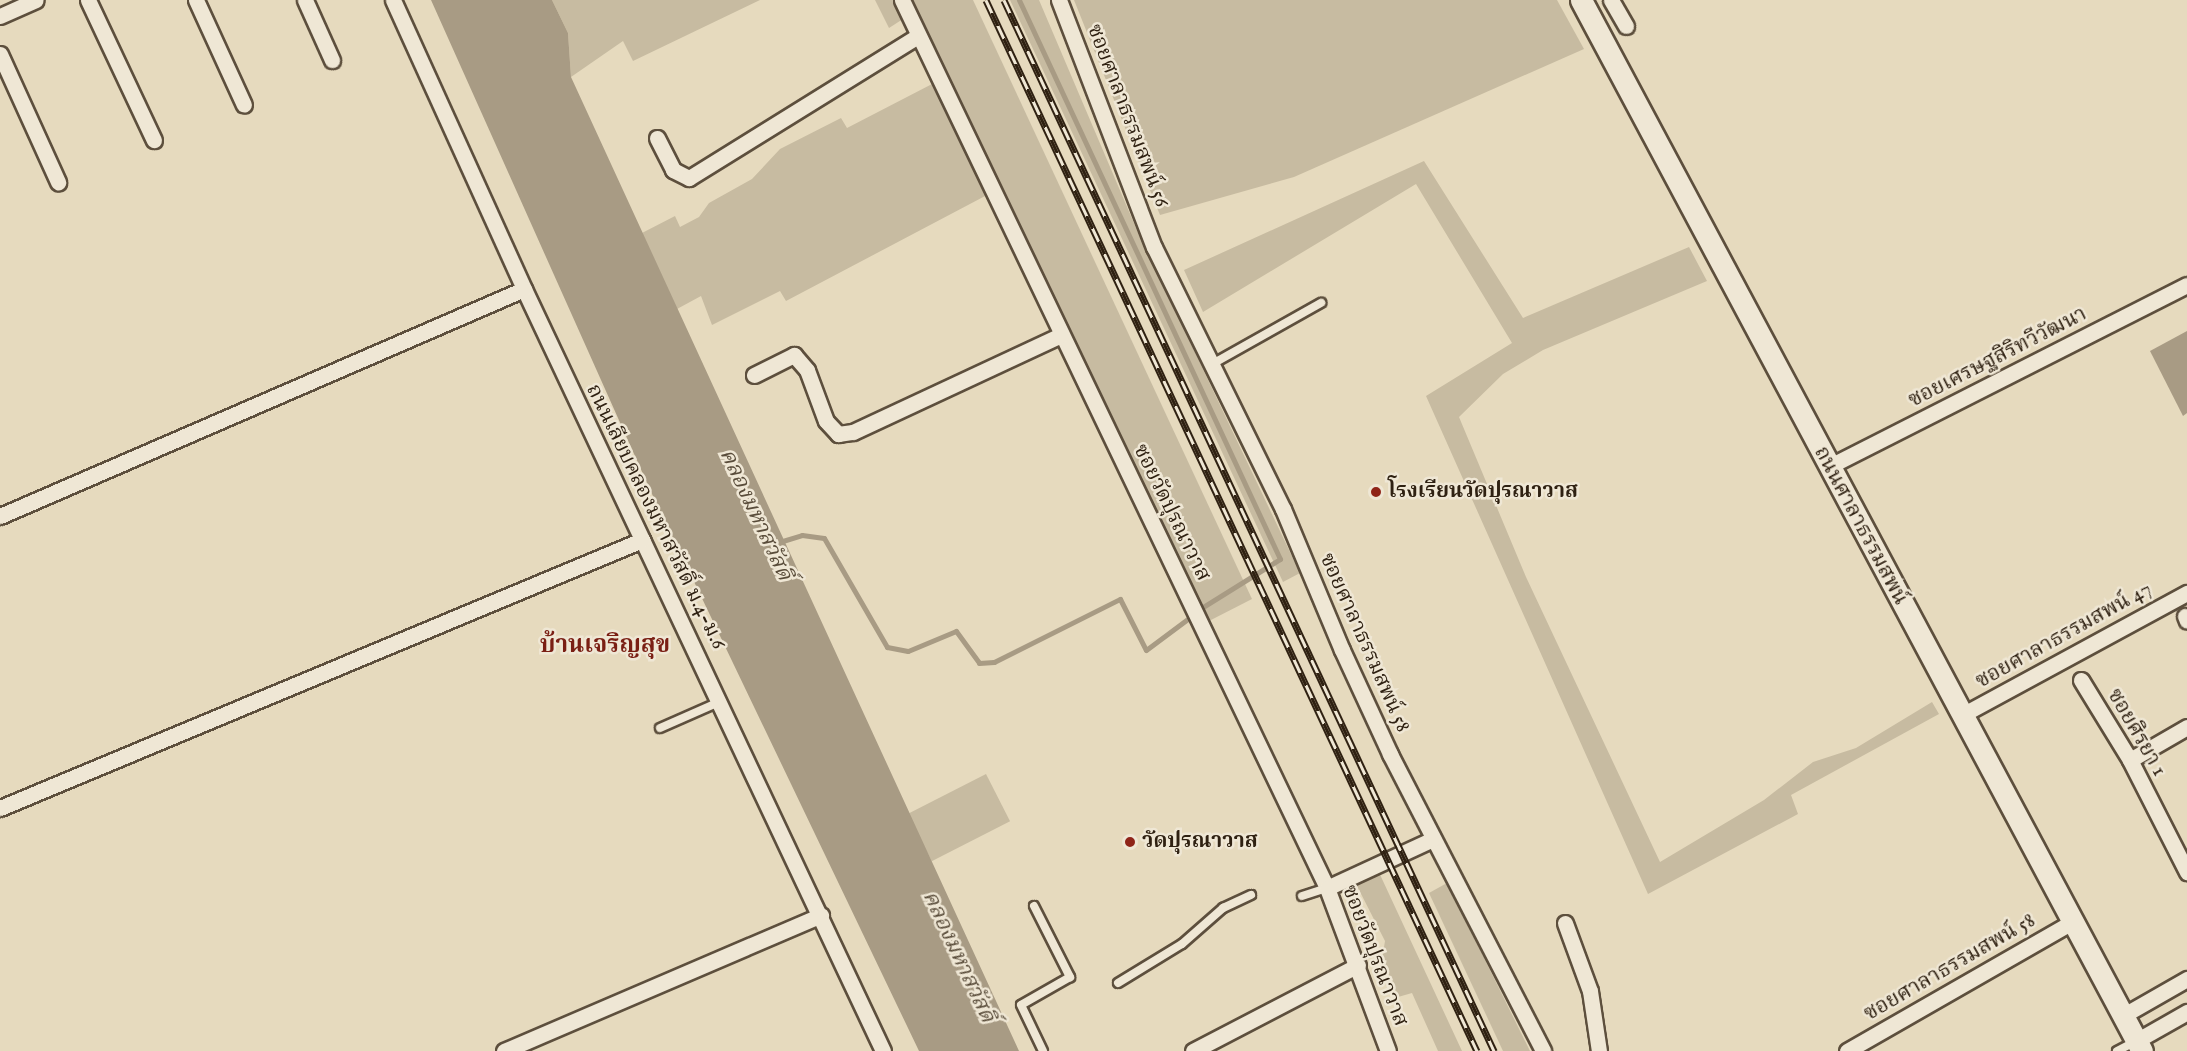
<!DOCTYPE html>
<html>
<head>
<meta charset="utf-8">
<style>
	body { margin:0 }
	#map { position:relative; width:2187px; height:1051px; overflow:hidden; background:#e6dabe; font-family:"IM FELL English","Noto Serif Thai",serif }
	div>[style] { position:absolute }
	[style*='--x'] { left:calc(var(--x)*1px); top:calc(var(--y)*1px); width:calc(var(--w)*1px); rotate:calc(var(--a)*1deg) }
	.green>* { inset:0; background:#c7bba1; transform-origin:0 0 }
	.water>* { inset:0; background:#a89b84 }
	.stream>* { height:5px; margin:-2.5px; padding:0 2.5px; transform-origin:2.5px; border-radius:2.5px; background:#a89b84 }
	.roads { filter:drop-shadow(2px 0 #5d4f3d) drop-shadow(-2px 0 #5d4f3d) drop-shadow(0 2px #5d4f3d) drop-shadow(0 -2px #5d4f3d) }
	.lane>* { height:8px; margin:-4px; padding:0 4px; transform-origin:4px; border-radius:4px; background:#efe7d5 }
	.street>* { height:15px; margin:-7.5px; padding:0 7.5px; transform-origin:7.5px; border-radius:7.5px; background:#efe7d5 }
	.secondary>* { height:21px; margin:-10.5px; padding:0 10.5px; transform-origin:10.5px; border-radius:10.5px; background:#efe7d5 }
	.rail>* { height:7px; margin-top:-3.5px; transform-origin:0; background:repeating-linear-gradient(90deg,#efe7d5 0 14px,#2f2112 0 28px); box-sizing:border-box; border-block:2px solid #2f2112 }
	.dots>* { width:16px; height:16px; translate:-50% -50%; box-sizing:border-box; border:3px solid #efe7d5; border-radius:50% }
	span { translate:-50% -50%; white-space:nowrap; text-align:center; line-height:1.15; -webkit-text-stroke:5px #efe7d5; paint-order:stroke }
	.street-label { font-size:21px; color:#2f2112 }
	.poi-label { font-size:21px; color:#2f2112; font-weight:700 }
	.left { translate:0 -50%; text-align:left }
	.water-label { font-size:22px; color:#594c3a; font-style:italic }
	.quarter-label { font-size:24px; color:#7a1f14; font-weight:700 }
</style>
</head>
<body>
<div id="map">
	<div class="green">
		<i style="clip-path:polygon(552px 0,760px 0,633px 61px,623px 41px,571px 77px,568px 33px)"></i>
		<i style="clip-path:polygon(875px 0,894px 0,903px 19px,889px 28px)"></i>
		<i style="clip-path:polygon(913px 0,973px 0,1252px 599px,1209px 621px)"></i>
		<i style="clip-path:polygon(1010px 0,1039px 0,1139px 235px,1300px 573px,1283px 582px)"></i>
		<i style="clip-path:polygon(1074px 0,1557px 0,1584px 49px,1294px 177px,1160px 215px)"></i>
		<i style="clip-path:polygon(934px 83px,987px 195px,786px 301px,780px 291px,712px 325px,701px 296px,677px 309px,642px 233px,675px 216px,680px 227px,699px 217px,709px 203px,752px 179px,780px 149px,841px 118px,847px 128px)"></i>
		<i style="clip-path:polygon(1424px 161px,1523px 318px,1689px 247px,1707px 281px,1543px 350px,1503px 374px,1459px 417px,1526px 577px,1660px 862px,1764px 800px,1813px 762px,1856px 748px,1932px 702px,1939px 714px,1791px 795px,1798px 814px,1648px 894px,1426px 396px,1512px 343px,1416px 184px,1203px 312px,1184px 270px)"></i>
		<i style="left:986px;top:774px;width:53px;height:88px;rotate:63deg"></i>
		<i style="clip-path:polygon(1376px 866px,1462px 1051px,1438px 1051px,1412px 993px,1398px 997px,1382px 959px,1385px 941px,1356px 884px,1361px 873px)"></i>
		<i style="clip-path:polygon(1447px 883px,1530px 1051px,1503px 1051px,1429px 893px)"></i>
	</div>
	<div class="water">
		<i style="clip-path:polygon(431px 0,552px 0,568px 33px,571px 77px,1019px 1051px,919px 1051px,652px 494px)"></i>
		<i style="clip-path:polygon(2187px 331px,2187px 413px,2183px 416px,2150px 351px)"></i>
	</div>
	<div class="stream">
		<i style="--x:1019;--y:0;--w:617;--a:64.97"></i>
		<i style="--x:1280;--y:559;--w:91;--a:148.1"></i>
		<i style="--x:776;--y:543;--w:27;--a:-17"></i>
		<i style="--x:802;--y:535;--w:22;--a:8"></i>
		<i style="--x:824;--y:538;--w:126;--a:60"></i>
		<i style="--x:887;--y:647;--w:21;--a:11"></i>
		<i style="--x:908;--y:651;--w:52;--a:-22.6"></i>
		<i style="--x:956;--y:631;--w:39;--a:54"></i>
		<i style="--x:979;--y:663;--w:15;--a:-4"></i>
		<i style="--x:994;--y:662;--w:141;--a:-26.6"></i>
		<i style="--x:1120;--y:599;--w:57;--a:63"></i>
		<i style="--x:1146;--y:650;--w:54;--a:-36.7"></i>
	</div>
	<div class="roads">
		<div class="lane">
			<i style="--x:1214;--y:363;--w:123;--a:-29.3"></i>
			<i style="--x:660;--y:728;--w:64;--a:-23.8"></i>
			<i style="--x:1302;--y:896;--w:26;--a:-18"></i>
			<i style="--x:1034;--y:906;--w:80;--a:63.1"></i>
			<i style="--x:1070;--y:977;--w:56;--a:150.3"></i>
			<i style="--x:1021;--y:1005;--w:51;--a:64.4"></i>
			<i style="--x:1118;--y:983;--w:75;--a:-31.4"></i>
			<i style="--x:1182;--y:944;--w:55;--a:-41.3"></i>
			<i style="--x:1223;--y:908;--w:31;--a:-25"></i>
			<i style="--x:2117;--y:1051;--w:20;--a:-27"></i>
		</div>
		<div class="street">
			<i style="--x:88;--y:0;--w:155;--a:64.8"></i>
			<i style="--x:196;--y:0;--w:115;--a:65.4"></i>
			<i style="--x:305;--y:0;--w:66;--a:65.8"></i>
			<i style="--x:393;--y:0;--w:317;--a:65.6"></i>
			<i style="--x:524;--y:289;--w:842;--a:64.77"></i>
			<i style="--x:902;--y:0;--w:984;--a:64.42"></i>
			<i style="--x:1327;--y:888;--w:174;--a:69.5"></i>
			<i style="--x:1059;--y:0;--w:265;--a:69"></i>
			<i style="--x:1154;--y:247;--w:292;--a:63.8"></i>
			<i style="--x:1283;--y:509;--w:153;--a:67.3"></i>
			<i style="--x:1342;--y:650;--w:115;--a:65.2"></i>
			<i style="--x:1390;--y:754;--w:334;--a:62.7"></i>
			<i style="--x:1611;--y:0;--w:30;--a:60"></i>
			<i style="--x:0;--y:16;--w:39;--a:-24"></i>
			<i style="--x:0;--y:54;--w:141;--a:65.6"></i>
			<i style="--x:657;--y:138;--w:36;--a:63"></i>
			<i style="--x:673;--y:170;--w:18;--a:27"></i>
			<i style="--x:689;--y:178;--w:269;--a:-31.8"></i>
			<i style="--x:754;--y:375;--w:45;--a:-26.6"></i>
			<i style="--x:794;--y:355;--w:20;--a:49"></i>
			<i style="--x:807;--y:370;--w:54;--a:69.6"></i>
			<i style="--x:826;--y:421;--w:18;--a:47"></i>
			<i style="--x:838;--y:434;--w:15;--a:-8"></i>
			<i style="--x:853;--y:432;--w:230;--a:-25"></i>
			<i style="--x:1828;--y:467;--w:402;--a:-26.9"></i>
			<i style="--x:0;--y:516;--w:571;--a:-23.42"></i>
			<i style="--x:2185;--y:616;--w:5;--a:68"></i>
			<i style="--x:2081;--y:680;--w:94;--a:58.5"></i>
			<i style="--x:2130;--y:760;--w:126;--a:63"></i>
			<i style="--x:1962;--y:715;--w:256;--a:-28.5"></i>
			<i style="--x:2130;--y:760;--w:66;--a:-30.1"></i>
			<i style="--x:0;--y:808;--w:696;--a:-22.66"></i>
			<i style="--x:1327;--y:888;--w:117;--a:-24.8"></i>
			<i style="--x:1565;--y:923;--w:72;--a:69.8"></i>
			<i style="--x:1590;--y:991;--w:61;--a:81.5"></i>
			<i style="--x:2124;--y:1015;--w:73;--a:-29.7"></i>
			<i style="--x:2136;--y:1041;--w:59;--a:-29.6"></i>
			<i style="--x:504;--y:1051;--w:345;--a:-23.2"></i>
			<i style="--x:1193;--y:1051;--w:186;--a:-27.5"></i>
			<i style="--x:1847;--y:1051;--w:262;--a:-29.8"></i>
		</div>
		<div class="secondary">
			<i style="--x:1581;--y:0;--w:1191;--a:61.91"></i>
		</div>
	</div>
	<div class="rail">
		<i style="--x:986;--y:0;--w:1160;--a:64.96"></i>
		<i style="--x:1004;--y:0;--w:1160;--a:65"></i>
	</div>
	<div class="dots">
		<i style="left:1376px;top:492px;background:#8f2418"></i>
		<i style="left:1130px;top:842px;background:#8f2418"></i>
	</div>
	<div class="street-label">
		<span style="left:1127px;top:116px;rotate:69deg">ซอยศาลาธรรมสพน์ 56</span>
		<span style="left:1998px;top:358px;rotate:-27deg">ซอยเศรษฐสิริทวีวัฒนา</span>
		<span style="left:1171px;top:513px;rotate:64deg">ซอยวัดปุรณาวาส</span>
		<span style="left:655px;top:517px;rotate:64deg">ถนนเลียบคลองมหาสวัสดิ์ ม.4-ม.6</span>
		<span style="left:1860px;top:526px;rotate:62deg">ถนนศาลาธรรมสพน์</span>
		<span style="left:2064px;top:636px;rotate:-29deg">ซอยศาลาธรรมสพน์ 47</span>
		<span style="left:1364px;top:643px;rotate:66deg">ซอยศาลาธรรมสพน์ 58</span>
		<span style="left:2136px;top:733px;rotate:60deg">ซอยศิรยา 1</span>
		<span style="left:1374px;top:956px;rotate:69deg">ซอยวัดปุรณาวาส</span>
		<span style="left:1950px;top:968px;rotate:-30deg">ซอยศาลาธรรมสพน์ 58</span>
	</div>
	<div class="poi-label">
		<span class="left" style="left:1388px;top:492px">โรงเรียนวัดปุรณาวาส</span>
		<span class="left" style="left:1142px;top:842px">วัดปุรณาวาส</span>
	</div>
	<div class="water-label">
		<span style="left:755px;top:515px;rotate:65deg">คลองมหาสวัสดิ์</span>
		<span style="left:958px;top:957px;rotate:65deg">คลองมหาสวัสดิ์</span>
	</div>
	<div class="quarter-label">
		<span style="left:605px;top:646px">บ้านเจริญสุข</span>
	</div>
</div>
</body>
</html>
